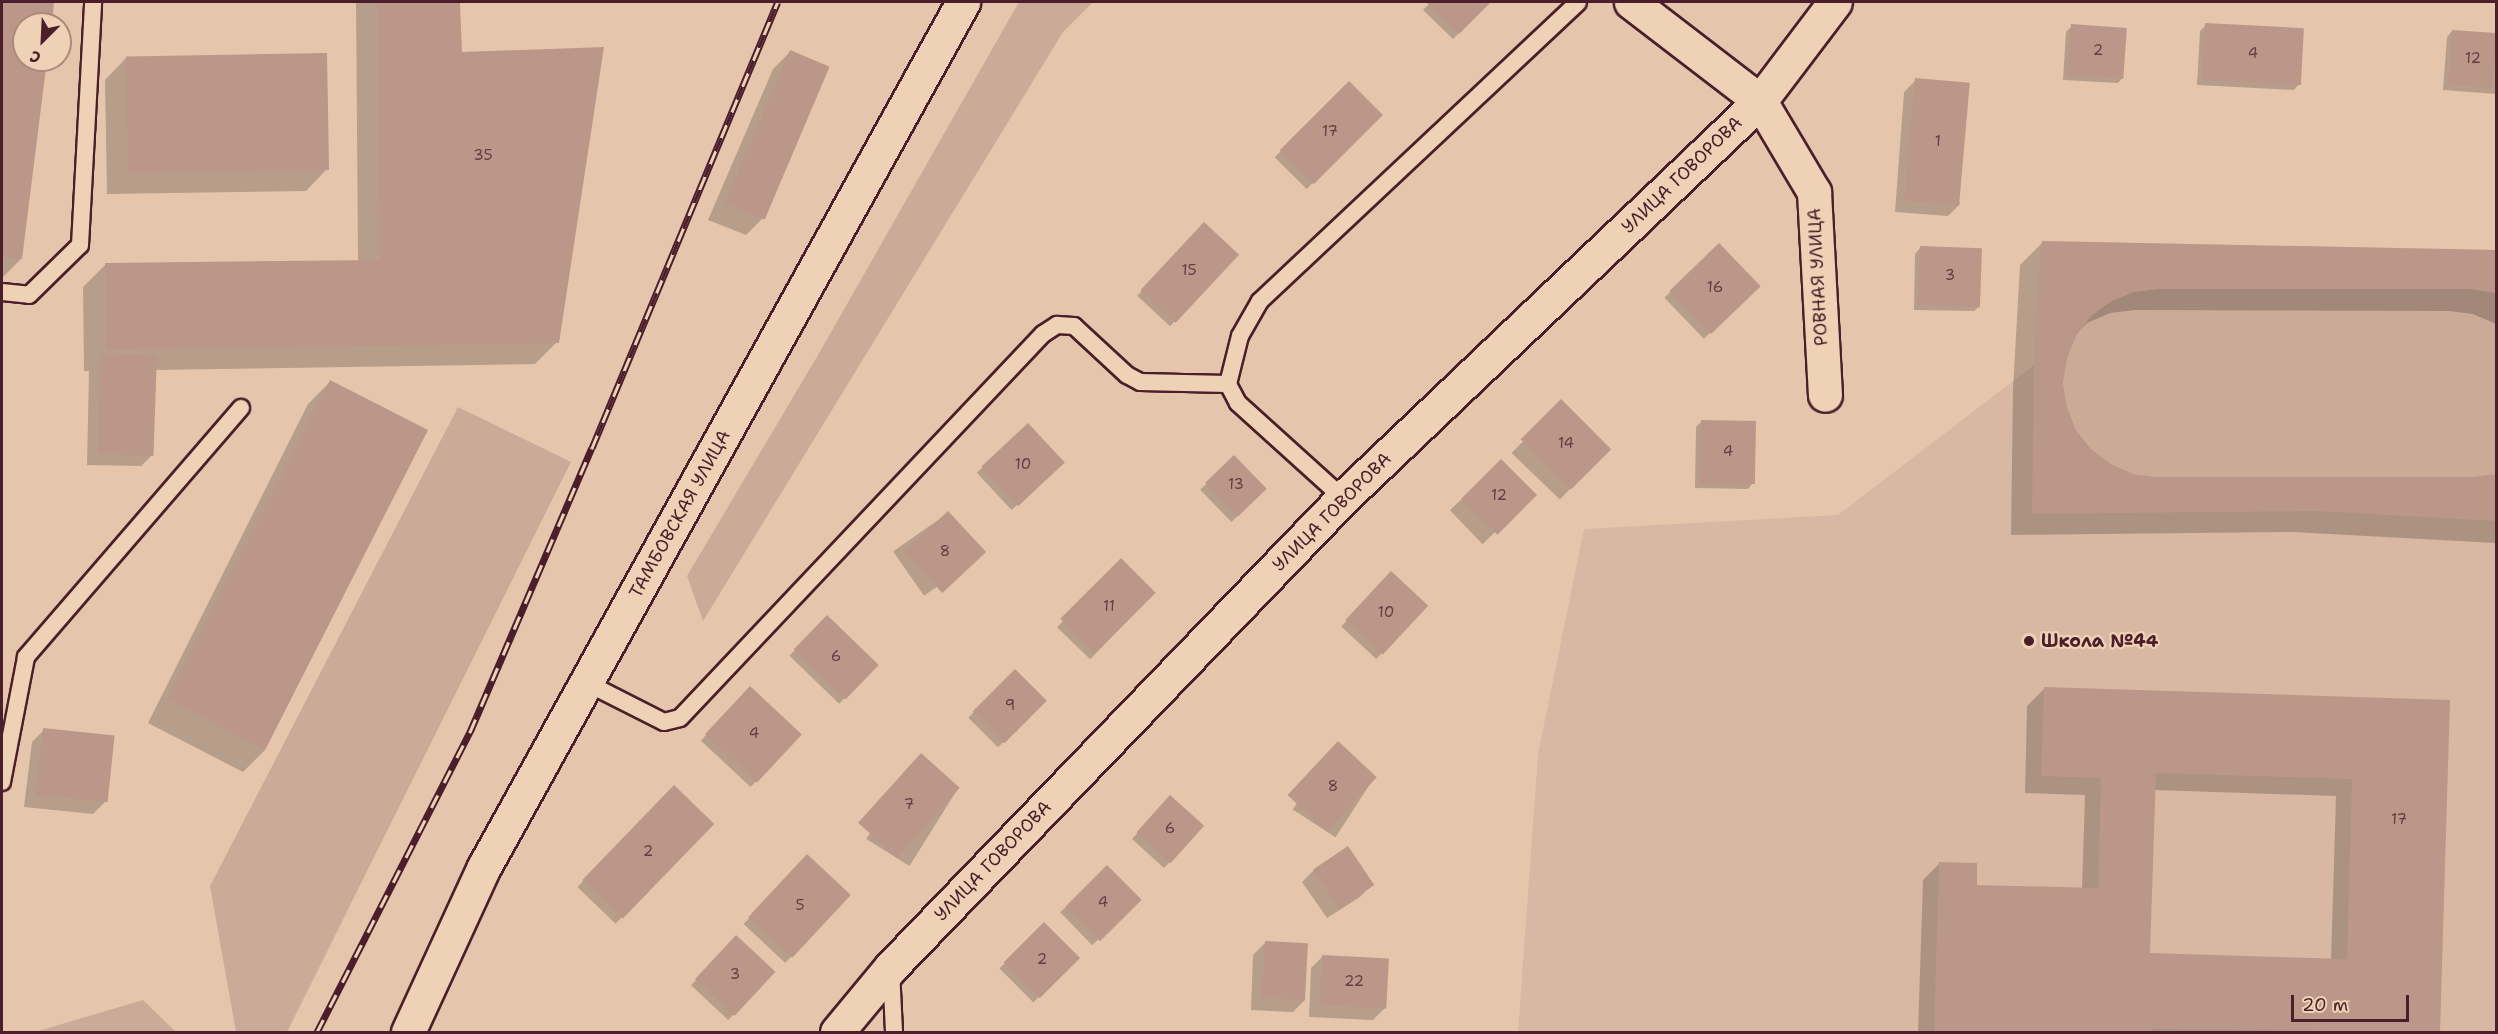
<!DOCTYPE html>
<html>
<head>
<meta charset="utf-8">
<style>
	body { margin:0 }
	#map { position:relative; width:2498px; height:1034px; overflow:hidden; background:#e5c6ad; font-family:"Shantell Sans",sans-serif }
	div>[style] { position:absolute }
	[style*='--x'] { left:calc(var(--x)*1px); top:calc(var(--y)*1px); width:calc(var(--w)*1px); rotate:calc(var(--a)*1deg) }
	.built>* { inset:0; background:#d8b8a2 }
	.green>* { inset:0; background:#cbaa97 }
	.shadow>* { inset:0; background:#0003; transform-origin:0 0 }
	.building>* { inset:0; background:#ba9788; transform-origin:0 0 }
	.roads { filter:drop-shadow(2px 0 #4a1f2b) drop-shadow(-2px 0 #4a1f2b) drop-shadow(0 2px #4a1f2b) drop-shadow(0 -2px #4a1f2b) }
	.lane>* { height:16px; margin:-8px; padding:0 8px; transform-origin:8px; border-radius:8px; background:#efd1b5 }
	.street>* { height:33px; margin:-16.5px; padding:0 16.5px; transform-origin:16.5px; border-radius:16.5px; background:#efd1b5 }
	.primary>* { height:33px; margin:-16.5px; padding:0 16.5px; transform-origin:16.5px; border-radius:16.5px; background:#efd1b5 }
	.rail>* { height:7px; margin-top:-3.5px; transform-origin:0; background:repeating-linear-gradient(90deg,#efd1b5 0 14px,#4a1f2b 0 28px); box-sizing:border-box; border-block:2px solid #4a1f2b }
	.dots>* { width:16px; height:16px; translate:-50% -50%; box-sizing:border-box; border:3px solid #efd1b5; border-radius:50% }
	span { translate:-50% -50%; white-space:nowrap; text-align:center; line-height:1.15; -webkit-text-stroke:4.5px #efd1b5; paint-order:stroke }
	.number-label { font-size:15px; color:#663d42 }
	.number-label span { -webkit-text-stroke-width:0 }
	.street-label { font-size:18px; color:#4a1f2b }
	.poi-label { font-size:18px; color:#4a1f2b; font-weight:700 }
	.left { translate:0 -50%; text-align:left }
	.frame { position:absolute; inset:0; border:3px solid #4a1f2b; pointer-events:none }
	.north { position:absolute; left:12px; top:12px; width:60px; height:60px; box-sizing:border-box; background:#efd1b5; border:2px solid #ad8a7e; border-radius:50%; rotate:204deg; font-size:16px; font-weight:700; line-height:24px; text-align:center; color:#4a1f2b }
	.north::after { content:''; display:block; margin:auto; width:21px; height:27px; background:#4a1f2b; clip-path:polygon(50% 0,100% 100%,50% 72%,0 100%) }
	.scale { position:absolute; left:2291px; top:995px; width:118px; height:27px; box-sizing:border-box; border:3px solid #4a1f2b; border-top:0; padding-left:8px; font-size:18px; line-height:21px; white-space:nowrap; color:#4a1f2b; -webkit-text-stroke:4px #efd1b5; paint-order:stroke }
</style>
</head>
<body>
<div id="map">
	<div class="built">
		<i style="clip-path:polygon(2042px 241px,2496px 250px,2496px 1032px,1518px 1032px,1538px 754px,1584px 529px,1838px 515px,2034px 365px)"></i>
	</div>
	<div class="green">
		<i style="clip-path:polygon(1019px 2px,1093px 2px,1063px 32px,703px 621px,687px 576px,818px 355px)"></i>
		<i style="clip-path:polygon(2158px 289px,2471px 289px,2496px 293px,2496px 474px,2472px 477px,2157px 477px,2133px 474px,2111px 464px,2091px 449px,2076px 430px,2067px 407px,2063px 383px,2067px 359px,2076px 336px,2091px 316px,2110px 302px,2133px 292px)"></i>
		<i style="clip-path:polygon(458px 407px,571px 462px,287px 1032px,236px 1032px,210px 886px)"></i>
		<i style="clip-path:polygon(143px 1000px,176px 1032px,35px 1032px)"></i>
	</div>
	<div class="shadow">
		<i style="clip-path:polygon(2px 2px,53px 2px,50px 24px,24px 24px,24px 60px,45px 60px,21px 259px,2px 278px)"></i>
		<i style="clip-path:polygon(356px 2px,459px 2px,460px 54px,557px 342px,535px 364px,155px 370px,153px 454px,141px 466px,87px 465px,89px 371px,84px 371px,83px 287px,105px 265px,358px 262px)"></i>
		<i style="clip-path:polygon(1431px 2px,1489px 2px,1453px 39px,1423px 10px)"></i>
		<i style="clip-path:polygon(2206px 25px,2299px 84px,2294px 90px,2197px 85px,2200px 31px)"></i>
		<i style="clip-path:polygon(2072px 26px,2123px 77px,2118px 83px,2063px 80px,2066px 32px)"></i>
		<i style="clip-path:polygon(2452px 31px,2496px 34px,2496px 94px,2443px 90px,2447px 37px)"></i>
		<i style="clip-path:polygon(791px 51px,763px 218px,746px 235px,708px 220px,773px 69px)"></i>
		<i style="clip-path:polygon(126px 58px,327px 169px,306px 191px,107px 194px,105px 80px)"></i>
		<i style="clip-path:polygon(1916px 80px,1960px 204px,1948px 216px,1895px 212px,1904px 92px)"></i>
		<i style="left:1349px;top:83px;width:45px;height:105px;rotate:45deg"></i>
		<i style="left:1204px;top:224px;width:45px;height:98px;rotate:43deg"></i>
		<i style="clip-path:polygon(2042px 243px,2496px 251px,2496px 324px,2473px 314px,2449px 311px,2135px 310px,2110px 313px,2087px 323px,2075px 335px,2065px 358px,2062px 383px,2065px 408px,2075px 430px,2090px 450px,2110px 466px,2133px 475px,2157px 478px,2472px 479px,2496px 476px,2496px 543px,2292px 532px,2011px 535px,2013px 388px,2020px 265px)"></i>
		<i style="left:1719px;top:245px;width:57px;height:76px;rotate:46deg"></i>
		<i style="clip-path:polygon(1920px 248px,1980px 306px,1974px 311px,1914px 310px,1915px 254px)"></i>
		<i style="clip-path:polygon(330px 382px,426px 432px,265px 750px,243px 772px,148px 723px,308px 404px)"></i>
		<i style="left:1561px;top:402px;width:67px;height:71px;rotate:44deg"></i>
		<i style="clip-path:polygon(1702px 421px,1753px 483px,1748px 489px,1695px 488px,1696px 427px)"></i>
		<i style="left:1028px;top:425px;width:51px;height:70px;rotate:47deg"></i>
		<i style="left:1234px;top:457px;width:45px;height:47px;rotate:46deg"></i>
		<i style="left:1501px;top:461px;width:47px;height:71px;rotate:46deg"></i>
		<i style="left:948px;top:513px;width:54px;height:67px;rotate:55deg"></i>
		<i style="left:1121px;top:561px;width:46px;height:92px;rotate:44deg"></i>
		<i style="left:1391px;top:573px;width:48px;height:73px;rotate:43deg"></i>
		<i style="left:827px;top:617px;width:69px;height:54px;rotate:44deg"></i>
		<i style="left:1015px;top:671px;width:42px;height:66px;rotate:45deg"></i>
		<i style="left:750px;top:688px;width:68px;height:72px;rotate:43deg"></i>
		<i style="clip-path:polygon(evenodd,2045px 688px,2449px 701px,2439px 1032px,1918px 1032px,1923px 880px,1940px 863px,1975px 886px,2082px 889px,2085px 795px,2025px 793px,2027px 706px,2045px 688px,2154px 790px,2336px 796px,2331px 960px,2149px 955px,2154px 790px)"></i>
		<i style="clip-path:polygon(44px 730px,105px 802px,93px 814px,24px 807px,32px 742px)"></i>
		<i style="left:1332px;top:749px;width:51px;height:72px;rotate:33deg"></i>
		<i style="left:915px;top:761px;width:51px;height:92px;rotate:32deg"></i>
		<i style="left:674px;top:787px;width:53px;height:139px;rotate:44deg"></i>
		<i style="clip-path:polygon(1164px 803px,1170px 862px,1164px 868px,1132px 839px)"></i>
		<i style="left:807px;top:856px;width:57px;height:93px;rotate:43deg"></i>
		<i style="left:1107px;top:867px;width:46px;height:65px;rotate:46deg"></i>
		<i style="clip-path:polygon(1314px 870px,1372px 885px,1360px 897px,1327px 918px,1302px 882px)"></i>
		<i style="left:1044px;top:924px;width:48px;height:63px;rotate:45deg"></i>
		<i style="left:736px;top:937px;width:51px;height:66px;rotate:43deg"></i>
		<i style="clip-path:polygon(1265px 943px,1305px 1000px,1293px 1012px,1251px 1010px,1253px 955px)"></i>
		<i style="clip-path:polygon(1323px 956px,1385px 1008px,1373px 1020px,1309px 1017px,1311px 968px)"></i>
	</div>
	<div class="building">
		<i style="clip-path:polygon(2px 2px,54px 2px,52px 24px,24px 24px,24px 60px,47px 60px,22px 259px,2px 257px)"></i>
		<i style="clip-path:polygon(377px 2px,460px 2px,462px 52px,604px 47px,559px 343px,106px 350px,105px 263px,380px 260px)"></i>
		<i style="clip-path:polygon(1429px 2px,1491px 2px,1459px 34px,1427px 3px)"></i>
		<i style="left:2205px;top:23px;width:99px;height:57px;rotate:3deg"></i>
		<i style="left:2071px;top:24px;width:56px;height:51px;rotate:4deg"></i>
		<i style="left:2452px;top:30px;width:44px;height:55px;rotate:4deg"></i>
		<i style="left:790px;top:50px;width:43px;height:166px;rotate:23deg"></i>
		<i style="left:327px;top:53px;width:117px;height:201px;rotate:89deg"></i>
		<i style="left:1915px;top:78px;width:55px;height:123px;rotate:5deg"></i>
		<i style="left:1349px;top:81px;width:48px;height:98px;rotate:45deg"></i>
		<i style="left:1204px;top:222px;width:48px;height:93px;rotate:43deg"></i>
		<i style="clip-path:polygon(2042px 241px,2496px 250px,2496px 293px,2471px 289px,2158px 289px,2133px 292px,2110px 302px,2091px 316px,2076px 336px,2067px 359px,2063px 383px,2067px 407px,2076px 430px,2091px 449px,2111px 464px,2133px 474px,2157px 477px,2472px 477px,2496px 474px,2496px 521px,2315px 511px,2032px 514px,2034px 365px)"></i>
		<i style="left:1719px;top:243px;width:60px;height:69px;rotate:46deg"></i>
		<i style="left:1920px;top:246px;width:62px;height:59px;rotate:2deg"></i>
		<i style="left:101px;top:353px;width:56px;height:101px;rotate:2deg"></i>
		<i style="left:330px;top:380px;width:110px;height:359px;rotate:27deg"></i>
		<i style="left:1561px;top:399px;width:71px;height:57px;rotate:45deg"></i>
		<i style="left:1701px;top:420px;width:55px;height:63px;rotate:1deg"></i>
		<i style="left:1028px;top:423px;width:54px;height:64px;rotate:47deg"></i>
		<i style="left:1234px;top:455px;width:47px;height:40px;rotate:46deg"></i>
		<i style="left:1501px;top:459px;width:51px;height:56px;rotate:45deg"></i>
		<i style="left:948px;top:511px;width:56px;height:60px;rotate:47deg"></i>
		<i style="left:1121px;top:558px;width:49px;height:86px;rotate:45deg"></i>
		<i style="left:1391px;top:571px;width:51px;height:67px;rotate:43deg"></i>
		<i style="left:827px;top:615px;width:72px;height:48px;rotate:44deg"></i>
		<i style="left:1015px;top:669px;width:45px;height:60px;rotate:45deg"></i>
		<i style="left:750px;top:686px;width:71px;height:66px;rotate:43deg"></i>
		<i style="clip-path:polygon(evenodd,2044px 687px,2450px 700px,2440px 1032px,2152px 1029px,2152px 1032px,1934px 1032px,1939px 862px,1977px 863px,1977px 885px,2098px 888px,2101px 778px,2041px 776px,2044px 687px,2156px 773px,2352px 779px,2347px 959px,2150px 953px,2156px 773px)"></i>
		<i style="left:43px;top:728px;width:72px;height:67px;rotate:6deg"></i>
		<i style="left:1338px;top:741px;width:53px;height:74px;rotate:43deg"></i>
		<i style="left:921px;top:753px;width:52px;height:94px;rotate:42deg"></i>
		<i style="left:674px;top:785px;width:56px;height:132px;rotate:44deg"></i>
		<i style="left:1170px;top:795px;width:46px;height:50px;rotate:42deg"></i>
		<i style="left:1348px;top:846px;width:47px;height:42px;rotate:56deg"></i>
		<i style="left:807px;top:854px;width:60px;height:86px;rotate:43deg"></i>
		<i style="left:1107px;top:865px;width:49px;height:59px;rotate:45deg"></i>
		<i style="left:1044px;top:922px;width:51px;height:57px;rotate:45deg"></i>
		<i style="left:736px;top:935px;width:54px;height:60px;rotate:43deg"></i>
		<i style="left:1265px;top:941px;width:43px;height:57px;rotate:3deg"></i>
		<i style="left:1322px;top:955px;width:67px;height:50px;rotate:3deg"></i>
	</div>
	<div class="roads">
		<div class="lane">
			<i style="--x:2;--y:292;--w:27;--a:6"></i>
			<i style="--x:29;--y:295;--w:71;--a:-44.4"></i>
			<i style="--x:80;--y:245;--w:243;--a:-86.9"></i>
			<i style="--x:1343;--y:498;--w:142;--a:-137.9"></i>
			<i style="--x:1238;--y:403;--w:21;--a:-118"></i>
			<i style="--x:1228;--y:384;--w:49;--a:-76"></i>
			<i style="--x:1240;--y:336;--w:40;--a:-60.3"></i>
			<i style="--x:1260;--y:301;--w:436;--a:-43.2"></i>
			<i style="--x:587;--y:683;--w:86;--a:26.9"></i>
			<i style="--x:664;--y:722;--w:16;--a:-14"></i>
			<i style="--x:680;--y:718;--w:528;--a:-46.61"></i>
			<i style="--x:1043;--y:334;--w:17;--a:-33"></i>
			<i style="--x:1057;--y:325;--w:17;--a:3"></i>
			<i style="--x:1074;--y:326;--w:72;--a:42.8"></i>
			<i style="--x:1127;--y:375;--w:15;--a:28"></i>
			<i style="--x:1140;--y:382;--w:88;--a:1.3"></i>
			<i style="--x:2;--y:782;--w:127;--a:-79.1"></i>
			<i style="--x:26;--y:657;--w:329;--a:-49.2"></i>
			<i style="--x:891;--y:970;--w:62;--a:87.2"></i>
		</div>
		<div class="street">
			<i style="--x:1631;--y:2;--w:163;--a:37.5"></i>
			<i style="--x:1760;--y:101;--w:106;--a:59.3"></i>
			<i style="--x:1814;--y:192;--w:203;--a:86.9"></i>
			<i style="--x:837;--y:1032;--w:85;--a:-50.3"></i>
			<i style="--x:891;--y:967;--w:651;--a:-46.06"></i>
			<i style="--x:1343;--y:498;--w:576;--a:-43.59"></i>
			<i style="--x:1760;--y:101;--w:124;--a:-52.9"></i>
		</div>
		<div class="primary">
			<i style="--x:408;--y:1032;--w:182;--a:-65.3"></i>
			<i style="--x:484;--y:867;--w:989;--a:-61.02"></i>
		</div>
	</div>
	<div class="rail">
		<i style="--x:317;--y:1032;--w:337;--a:-63"></i>
		<i style="--x:470;--y:732;--w:309;--a:-66.8"></i>
		<i style="--x:592;--y:448;--w:483;--a:-67.4"></i>
	</div>
	<div class="dots">
		<i style="left:2029px;top:641px;background:#4a1f2b"></i>
	</div>
	<div class="number-label">
		<span style="left:2098px;top:51px">2</span>
		<span style="left:2253px;top:54px">4</span>
		<span style="left:2473px;top:59px">12</span>
		<span style="left:1330px;top:132px">17</span>
		<span style="left:1938px;top:142px">1</span>
		<span style="left:483px;top:156px">35</span>
		<span style="left:1189px;top:271px">15</span>
		<span style="left:1950px;top:276px">3</span>
		<span style="left:1715px;top:288px">16</span>
		<span style="left:1566px;top:444px">14</span>
		<span style="left:1728px;top:452px">4</span>
		<span style="left:1023px;top:465px">10</span>
		<span style="left:1236px;top:485px">13</span>
		<span style="left:1499px;top:496px">12</span>
		<span style="left:945px;top:552px">8</span>
		<span style="left:1109px;top:607px">11</span>
		<span style="left:1386px;top:613px">10</span>
		<span style="left:836px;top:657px">6</span>
		<span style="left:1010px;top:706px">9</span>
		<span style="left:754px;top:734px">4</span>
		<span style="left:1333px;top:787px">8</span>
		<span style="left:909px;top:805px">7</span>
		<span style="left:2399px;top:820px">17</span>
		<span style="left:1170px;top:829px">6</span>
		<span style="left:648px;top:852px">2</span>
		<span style="left:1103px;top:903px">4</span>
		<span style="left:800px;top:906px">5</span>
		<span style="left:1042px;top:960px">2</span>
		<span style="left:735px;top:975px">3</span>
		<span style="left:1354px;top:982px">22</span>
	</div>
	<div class="street-label">
		<span style="left:1682px;top:175px;rotate:-44deg">УЛИЦА ГОВОРОВА</span>
		<span style="left:1818px;top:277px;rotate:-93deg">РОВНАЯ УЛИЦА</span>
		<span style="left:1332px;top:512px;rotate:-45deg">УЛИЦА ГОВОРОВА</span>
		<span style="left:680px;top:514px;rotate:-61deg">ТАМБОВСКАЯ УЛИЦА</span>
		<span style="left:993px;top:861px;rotate:-46deg">УЛИЦА ГОВОРОВА</span>
	</div>
	<div class="poi-label">
		<span class="left" style="left:2041px;top:641px">Школа №44</span>
	</div>
	<div class="frame"></div>
	<div class="north">С</div>
	<div class="scale">20 m</div>
</div>
</body>
</html>
